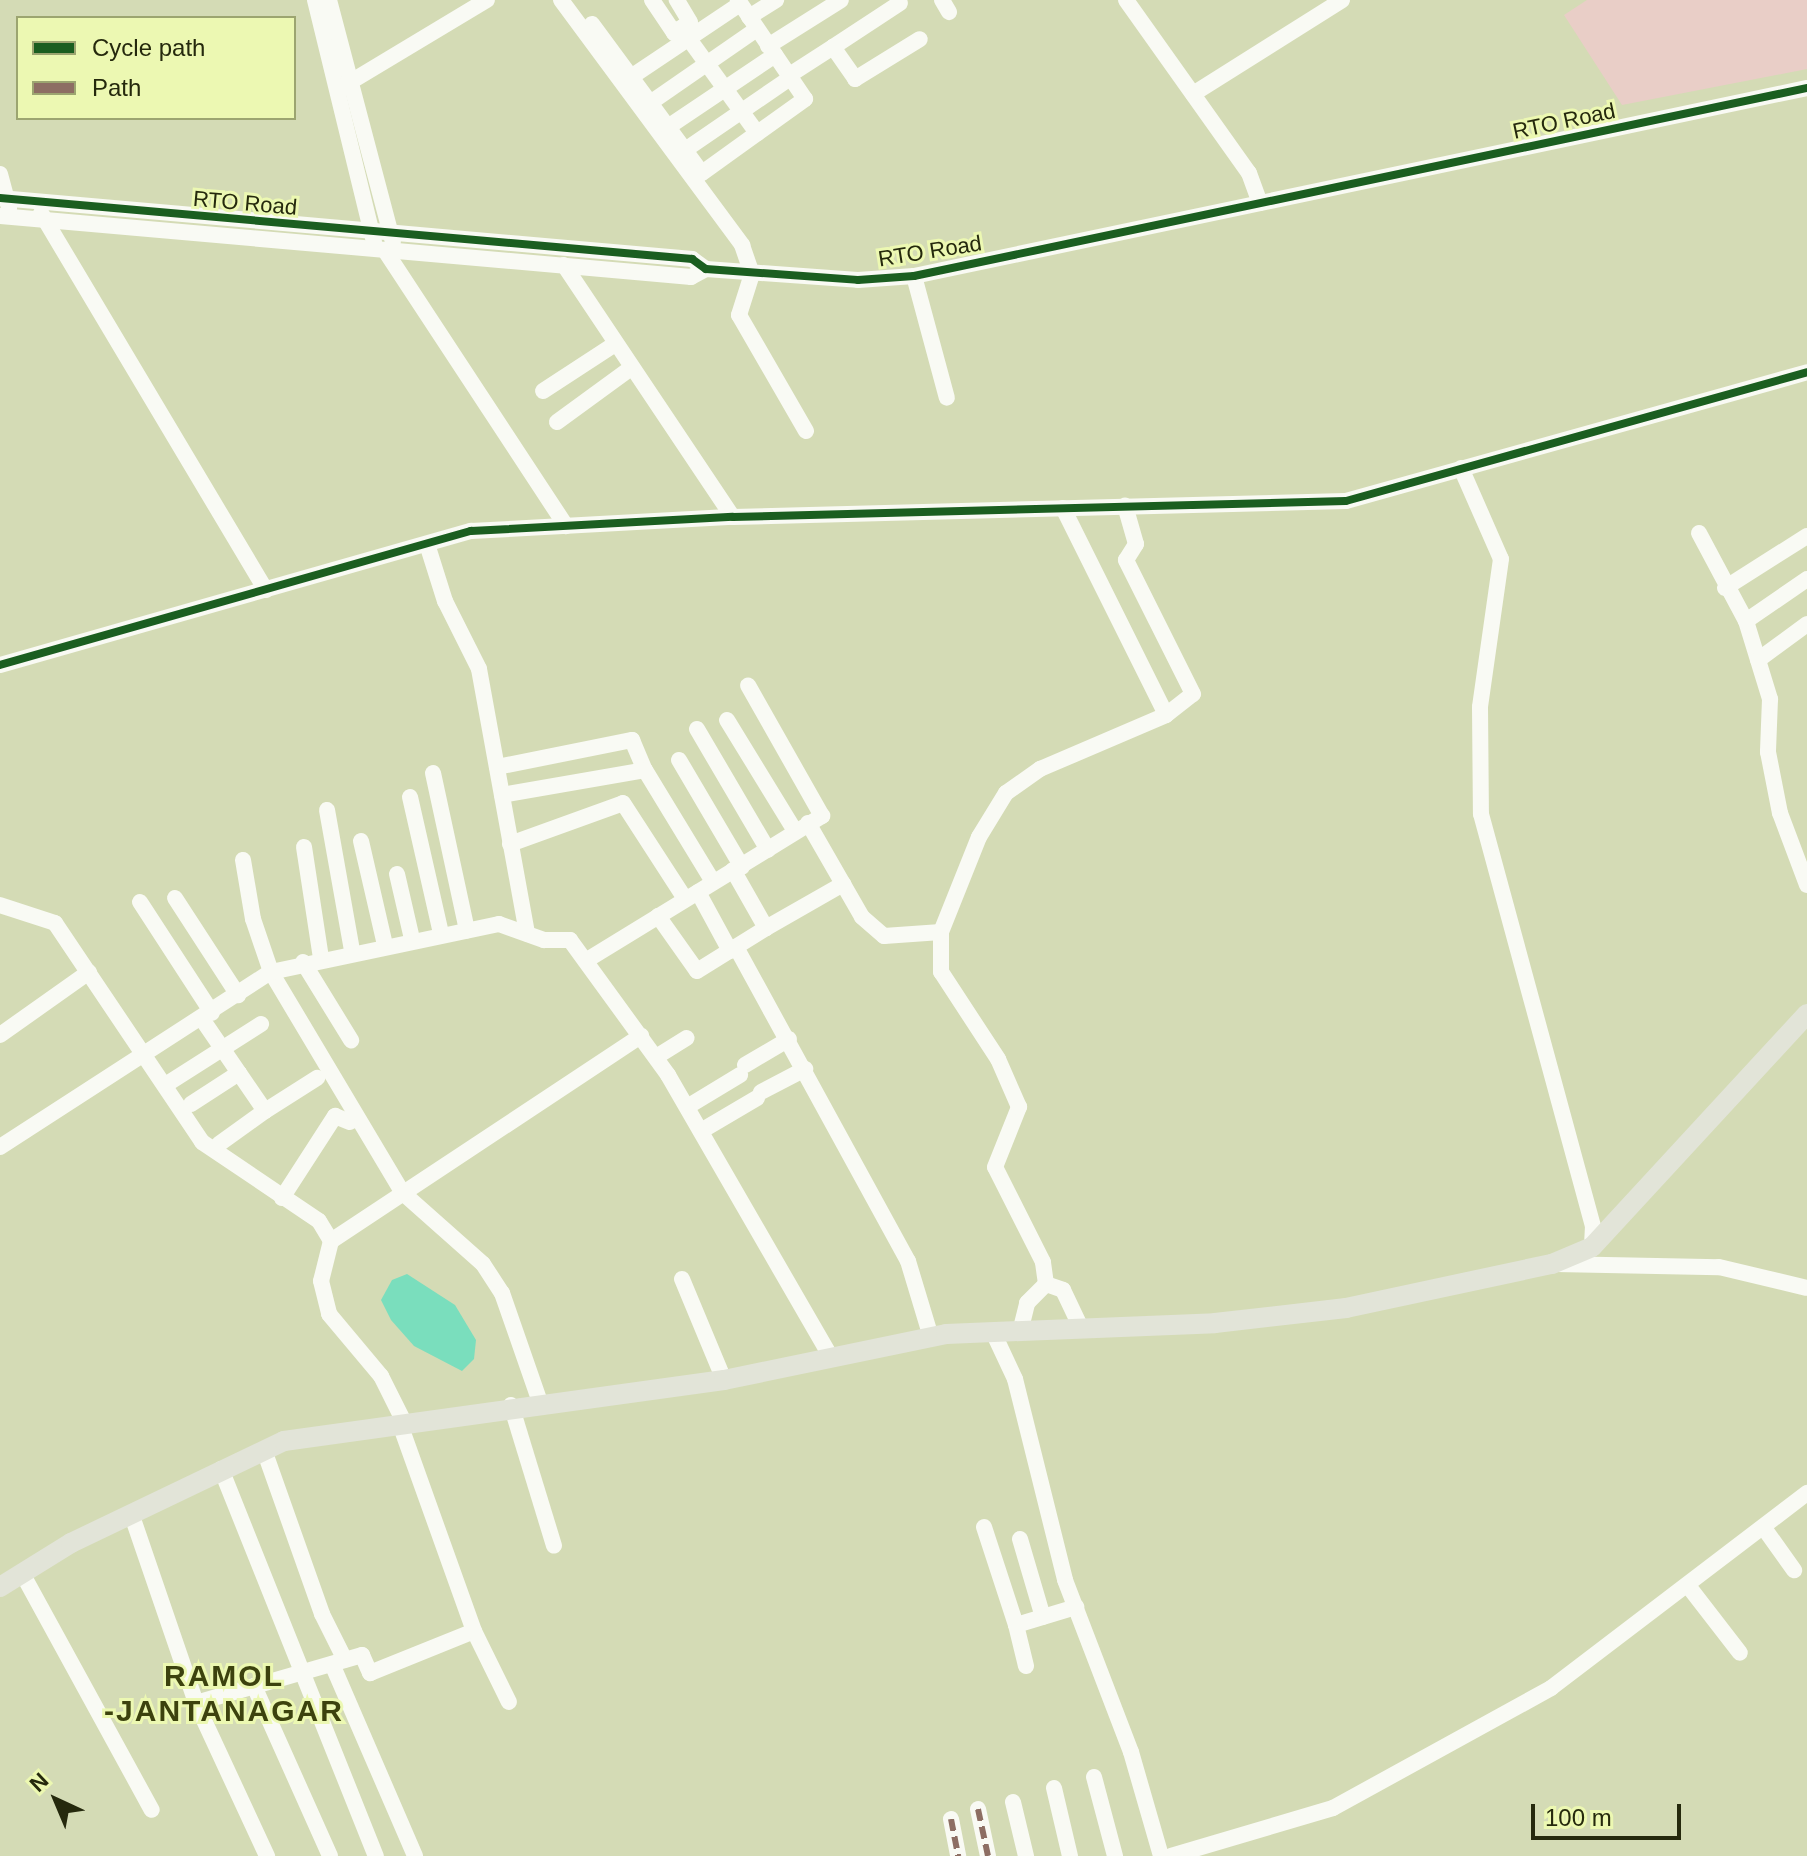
<!DOCTYPE html>
<html>
<head>
<meta charset="utf-8">
<style>
	body { margin:0 }
	#map { position:relative; width:1807px; height:1856px; overflow:hidden; background:#d4dbb5; font-family:Arial,sans-serif }
	div>[style] { position:absolute }
	[style*='--x'] { left:calc(var(--x)*1px); top:calc(var(--y)*1px); width:calc(var(--w)*1px); rotate:calc(var(--a)*1deg) }
	.green>* { inset:0; background:#e9cec7 }
	.water>* { inset:0; background:#7adebd }
	.minor>* { height:16px; margin:-8px; padding:0 8px; transform-origin:8px; border-radius:8px; background:#f9faf4 }
	.major>* { height:20px; margin:-10px; padding:0 10px; transform-origin:10px; border-radius:10px; background:#e2e4d8 }
	.quiet>* { height:6px; margin-top:-3px; transform-origin:0; background:repeating-linear-gradient(90deg,#8d6e63 0 12px,transparent 0 18px) }
	.cycleway>* { height:8px; margin:-4px; padding:0 4px; transform-origin:4px; border-radius:4px; background:#1b5e20 }
	span { translate:-50% -50%; white-space:nowrap; text-align:center; line-height:1.15; -webkit-text-stroke:6px #ecf8b2; paint-order:stroke }
	.street-label { font-size:22px; color:#25290d }
	.district-label { font-size:30px; color:#3c420e; font-weight:700; letter-spacing:2px }
	.legend { position:absolute; left:16px; top:16px; width:280px; height:104px; box-sizing:border-box; background:#ecf8b2; border:2px solid #9ca570; margin:0; padding:10px 14px; list-style:none; font-size:24px; color:#25290d }
	.legend li { display:flex; align-items:center; gap:16px; height:40px }
	.legend b { width:40px; border:2px solid #9ca570 }
	.north { position:absolute; left:16px; top:1760px; width:80px; height:80px; -webkit-text-stroke:6px #ecf8b2; paint-order:stroke; rotate:316deg; font-size:22px; font-weight:700; line-height:32px; text-align:center; color:#25290d }
	.north::after { content:''; display:block; margin:auto; width:28px; height:36px; background:#25290d; clip-path:polygon(50% 0,100% 100%,50% 72%,0 100%) }
	.scale { position:absolute; left:1531px; top:1804px; width:150px; height:36px; box-sizing:border-box; border:4px solid #25290d; border-top:0; padding-left:10px; font-size:24px; line-height:28px; white-space:nowrap; color:#25290d; -webkit-text-stroke:6px #ecf8b2; paint-order:stroke }
</style>
</head>
<body>
<div id="map">
	<div class="green">
		<i style="clip-path:polygon(1587px 0,1807px 0,1807px 69px,1622px 105px,1564px 15px)"></i>
	</div>
	<div class="water">
		<i style="clip-path:polygon(407px 1274px,455px 1305px,476px 1340px,474px 1359px,462px 1371px,414px 1346px,391px 1320px,381px 1300px,392px 1280px)"></i>
	</div>
	<div class="minor">
		<i style="--x:315;--y:0;--w:249;--a:76.3"></i>
		<i style="--x:329;--y:0;--w:250;--a:75.2"></i>
		<i style="--x:561;--y:0;--w:305;--a:53.5"></i>
		<i style="--x:742;--y:245;--w:31;--a:71"></i>
		<i style="--x:752;--y:274;--w:43;--a:107.6"></i>
		<i style="--x:739;--y:315;--w:134;--a:60"></i>
		<i style="--x:652;--y:0;--w:40;--a:56"></i>
		<i style="--x:674;--y:33;--w:19;--a:-35"></i>
		<i style="--x:690;--y:22;--w:26;--a:-121"></i>
		<i style="--x:942;--y:0;--w:14;--a:60"></i>
		<i style="--x:1126;--y:0;--w:212;--a:54.6"></i>
		<i style="--x:1249;--y:173;--w:32;--a:70"></i>
		<i style="--x:749;--y:17;--w:32;--a:-32"></i>
		<i style="--x:592;--y:24;--w:185;--a:53.6"></i>
		<i style="--x:702;--y:173;--w:127;--a:-35.7"></i>
		<i style="--x:805;--y:99;--w:120;--a:-124.1"></i>
		<i style="--x:681;--y:28;--w:130;--a:54.1"></i>
		<i style="--x:768;--y:46;--w:86;--a:-32.2"></i>
		<i style="--x:833;--y:47;--w:80;--a:-33.3"></i>
		<i style="--x:788;--y:76;--w:54;--a:-32.8"></i>
		<i style="--x:833;--y:47;--w:39;--a:55"></i>
		<i style="--x:855;--y:79;--w:76;--a:-31.6"></i>
		<i style="--x:631;--y:77;--w:131;--a:-33.8"></i>
		<i style="--x:342;--y:87;--w:169;--a:-31"></i>
		<i style="--x:1193;--y:94;--w:176;--a:-32.2"></i>
		<i style="--x:650;--y:103;--w:130;--a:-34.7"></i>
		<i style="--x:668;--y:127;--w:129;--a:-33.9"></i>
		<i style="--x:685;--y:150;--w:127;--a:-34.4"></i>
		<i style="--x:0;--y:174;--w:35;--a:75"></i>
		<i style="--x:0;--y:198;--w:695;--a:5.04"></i>
		<i style="--x:692;--y:259;--w:17;--a:36"></i>
		<i style="--x:706;--y:269;--w:152;--a:4.1"></i>
		<i style="--x:858;--y:280;--w:56;--a:-4.1"></i>
		<i style="--x:914;--y:276;--w:913;--a:-11.89"></i>
		<i style="--x:41;--y:213;--w:439;--a:59.2"></i>
		<i style="--x:0;--y:216;--w:694;--a:5.04"></i>
		<i style="--x:691;--y:277;--w:17;--a:-28"></i>
		<i style="--x:386;--y:252;--w:328;--a:56.7"></i>
		<i style="--x:564;--y:265;--w:303;--a:56.2"></i>
		<i style="--x:914;--y:276;--w:126;--a:74.9"></i>
		<i style="--x:543;--y:391;--w:86;--a:-33.1"></i>
		<i style="--x:557;--y:422;--w:92;--a:-36.1"></i>
		<i style="--x:1461;--y:468;--w:99;--a:66.3"></i>
		<i style="--x:1501;--y:559;--w:149;--a:98.1"></i>
		<i style="--x:1480;--y:707;--w:107;--a:89.5"></i>
		<i style="--x:1481;--y:814;--w:427;--a:74.8"></i>
		<i style="--x:1593;--y:1226;--w:21;--a:93"></i>
		<i style="--x:1063;--y:508;--w:231;--a:63.5"></i>
		<i style="--x:1166;--y:715;--w:34;--a:-38"></i>
		<i style="--x:1193;--y:694;--w:150;--a:-116.6"></i>
		<i style="--x:1126;--y:560;--w:19;--a:-58"></i>
		<i style="--x:1136;--y:544;--w:40;--a:-106"></i>
		<i style="--x:1699;--y:533;--w:100;--a:61.9"></i>
		<i style="--x:1746;--y:621;--w:82;--a:72.9"></i>
		<i style="--x:1770;--y:699;--w:53;--a:92.2"></i>
		<i style="--x:1768;--y:752;--w:62;--a:78.9"></i>
		<i style="--x:1780;--y:813;--w:77;--a:69.4"></i>
		<i style="--x:427;--y:544;--w:60;--a:72.5"></i>
		<i style="--x:445;--y:601;--w:76;--a:63.4"></i>
		<i style="--x:479;--y:669;--w:269;--a:79.7"></i>
		<i style="--x:1725;--y:588;--w:97;--a:-32.4"></i>
		<i style="--x:1746;--y:621;--w:74;--a:-34.5"></i>
		<i style="--x:1758;--y:660;--w:61;--a:-36.3"></i>
		<i style="--x:0;--y:665;--w:490;--a:-15.9"></i>
		<i style="--x:471;--y:531;--w:262;--a:-3.1"></i>
		<i style="--x:733;--y:517;--w:613;--a:-1.5"></i>
		<i style="--x:1346;--y:501;--w:479;--a:-15.6"></i>
		<i style="--x:727;--y:720;--w:130;--a:58.5"></i>
		<i style="--x:697;--y:729;--w:140;--a:59.6"></i>
		<i style="--x:679;--y:760;--w:124;--a:59.5"></i>
		<i style="--x:497;--y:767;--w:138;--a:-11.3"></i>
		<i style="--x:632;--y:740;--w:33;--a:67"></i>
		<i style="--x:433;--y:773;--w:161;--a:77.8"></i>
		<i style="--x:502;--y:795;--w:145;--a:-9.9"></i>
		<i style="--x:645;--y:770;--w:131;--a:58.7"></i>
		<i style="--x:410;--y:797;--w:140;--a:77.2"></i>
		<i style="--x:327;--y:810;--w:143;--a:79.9"></i>
		<i style="--x:808;--y:823;--w:108;--a:60.1"></i>
		<i style="--x:862;--y:917;--w:29;--a:41"></i>
		<i style="--x:884;--y:936;--w:57;--a:-4"></i>
		<i style="--x:361;--y:841;--w:107;--a:77"></i>
		<i style="--x:510;--y:844;--w:120;--a:-19.9"></i>
		<i style="--x:623;--y:803;--w:114;--a:57.1"></i>
		<i style="--x:304;--y:847;--w:112;--a:81.3"></i>
		<i style="--x:243;--y:860;--w:60;--a:80.4"></i>
		<i style="--x:253;--y:919;--w:56;--a:71.2"></i>
		<i style="--x:271;--y:972;--w:257;--a:59.2"></i>
		<i style="--x:403;--y:1193;--w:107;--a:41.6"></i>
		<i style="--x:483;--y:1264;--w:35;--a:57"></i>
		<i style="--x:502;--y:1293;--w:115;--a:70.8"></i>
		<i style="--x:733;--y:870;--w:67;--a:60.4"></i>
		<i style="--x:766;--y:928;--w:89;--a:-29.7"></i>
		<i style="--x:397;--y:874;--w:67;--a:77"></i>
		<i style="--x:698;--y:892;--w:67;--a:61.5"></i>
		<i style="--x:175;--y:898;--w:116;--a:57"></i>
		<i style="--x:140;--y:902;--w:132;--a:57"></i>
		<i style="--x:0;--y:905;--w:58;--a:18.1"></i>
		<i style="--x:55;--y:923;--w:264;--a:56.1"></i>
		<i style="--x:202;--y:1142;--w:141;--a:34"></i>
		<i style="--x:319;--y:1221;--w:23;--a:59"></i>
		<i style="--x:331;--y:1241;--w:372;--a:-33.5"></i>
		<i style="--x:658;--y:916;--w:67;--a:54.7"></i>
		<i style="--x:697;--y:971;--w:81;--a:-31.9"></i>
		<i style="--x:736;--y:947;--w:358;--a:61.3"></i>
		<i style="--x:908;--y:1261;--w:79;--a:73.2"></i>
		<i style="--x:587;--y:960;--w:276;--a:-31.5"></i>
		<i style="--x:822;--y:816;--w:150;--a:-119.5"></i>
		<i style="--x:303;--y:962;--w:92;--a:58.4"></i>
		<i style="--x:0;--y:1035;--w:109;--a:-35.3"></i>
		<i style="--x:656;--y:1057;--w:36;--a:-32"></i>
		<i style="--x:745;--y:1065;--w:51;--a:-30.6"></i>
		<i style="--x:239;--y:1073;--w:46;--a:55.6"></i>
		<i style="--x:265;--y:1111;--w:62;--a:-32.4"></i>
		<i style="--x:170;--y:1082;--w:108;--a:-32.5"></i>
		<i style="--x:761;--y:1092;--w:50;--a:-27.6"></i>
		<i style="--x:191;--y:1104;--w:57;--a:-32.9"></i>
		<i style="--x:239;--y:1073;--w:65;--a:-124.4"></i>
		<i style="--x:687;--y:1107;--w:62;--a:-31.1"></i>
		<i style="--x:701;--y:1131;--w:65;--a:-30.5"></i>
		<i style="--x:219;--y:1144;--w:57;--a:-35.7"></i>
		<i style="--x:0;--y:1147;--w:323;--a:-32.9"></i>
		<i style="--x:271;--y:972;--w:233;--a:-11.9"></i>
		<i style="--x:499;--y:924;--w:48;--a:19.6"></i>
		<i style="--x:544;--y:940;--w:26;--a:0"></i>
		<i style="--x:570;--y:940;--w:167;--a:54"></i>
		<i style="--x:668;--y:1075;--w:326;--a:60"></i>
		<i style="--x:282;--y:1198;--w:98;--a:-57.1"></i>
		<i style="--x:335;--y:1116;--w:16;--a:22"></i>
		<i style="--x:331;--y:1241;--w:41;--a:104"></i>
		<i style="--x:321;--y:1281;--w:34;--a:76"></i>
		<i style="--x:329;--y:1314;--w:81;--a:50"></i>
		<i style="--x:381;--y:1376;--w:49;--a:63.4"></i>
		<i style="--x:1556;--y:1264;--w:163;--a:1.1"></i>
		<i style="--x:1719;--y:1267;--w:90;--a:13.4"></i>
		<i style="--x:682;--y:1279;--w:109;--a:67.4"></i>
		<i style="--x:1046;--y:1284;--w:18;--a:19"></i>
		<i style="--x:1063;--y:1290;--w:44;--a:64.6"></i>
		<i style="--x:993;--y:1332;--w:52;--a:64.9"></i>
		<i style="--x:1015;--y:1379;--w:207;--a:76"></i>
		<i style="--x:1065;--y:1580;--w:184;--a:69"></i>
		<i style="--x:1131;--y:1752;--w:108;--a:73.9"></i>
		<i style="--x:1020;--y:1332;--w:30;--a:-76"></i>
		<i style="--x:1027;--y:1303;--w:27;--a:-45"></i>
		<i style="--x:1046;--y:1284;--w:22;--a:-98"></i>
		<i style="--x:1043;--y:1262;--w:106;--a:-116.8"></i>
		<i style="--x:995;--y:1167;--w:65;--a:-68.2"></i>
		<i style="--x:1019;--y:1107;--w:52;--a:-113.6"></i>
		<i style="--x:998;--y:1059;--w:104;--a:-123.2"></i>
		<i style="--x:941;--y:972;--w:40;--a:-90"></i>
		<i style="--x:941;--y:932;--w:102;--a:-68.2"></i>
		<i style="--x:979;--y:837;--w:52;--a:-58.5"></i>
		<i style="--x:1006;--y:793;--w:42;--a:-35.2"></i>
		<i style="--x:1040;--y:769;--w:137;--a:-23.2"></i>
		<i style="--x:511;--y:1405;--w:147;--a:73"></i>
		<i style="--x:264;--y:1450;--w:174;--a:70.5"></i>
		<i style="--x:322;--y:1614;--w:51;--a:63.4"></i>
		<i style="--x:221;--y:1469;--w:417;--a:68.2"></i>
		<i style="--x:131;--y:1513;--w:201;--a:71.1"></i>
		<i style="--x:196;--y:1703;--w:169;--a:65.1"></i>
		<i style="--x:984;--y:1527;--w:103;--a:71.9"></i>
		<i style="--x:1764;--y:1528;--w:52;--a:54.5"></i>
		<i style="--x:1020;--y:1539;--w:81;--a:73.6"></i>
		<i style="--x:22;--y:1573;--w:270;--a:61.3"></i>
		<i style="--x:1689;--y:1587;--w:83;--a:52.3"></i>
		<i style="--x:474;--y:1631;--w:79;--a:63.8"></i>
		<i style="--x:332;--y:1664;--w:209;--a:66.6"></i>
		<i style="--x:1026;--y:1666;--w:42;--a:-103.7"></i>
		<i style="--x:1016;--y:1625;--w:63;--a:-16.7"></i>
		<i style="--x:254;--y:1686;--w:186;--a:65.9"></i>
		<i style="--x:196;--y:1703;--w:173;--a:-16.1"></i>
		<i style="--x:362;--y:1655;--w:20;--a:66"></i>
		<i style="--x:370;--y:1673;--w:112;--a:-22"></i>
		<i style="--x:474;--y:1631;--w:223;--a:-109.7"></i>
		<i style="--x:1094;--y:1777;--w:82;--a:75.1"></i>
		<i style="--x:1054;--y:1788;--w:70;--a:76.8"></i>
		<i style="--x:1013;--y:1802;--w:56;--a:76.5"></i>
		<i style="--x:978;--y:1809;--w:48;--a:78"></i>
		<i style="--x:951;--y:1819;--w:38;--a:79"></i>
		<i style="--x:1171;--y:1856;--w:169;--a:-16.5"></i>
		<i style="--x:1333;--y:1808;--w:249;--a:-28.8"></i>
		<i style="--x:1551;--y:1688;--w:322;--a:-37.3"></i>
	</div>
	<div class="major">
		<i style="--x:0;--y:1587;--w:84;--a:-31.8"></i>
		<i style="--x:71;--y:1543;--w:236;--a:-25.6"></i>
		<i style="--x:284;--y:1441;--w:444;--a:-7.9"></i>
		<i style="--x:724;--y:1380;--w:227;--a:-11.7"></i>
		<i style="--x:946;--y:1334;--w:269;--a:-2.3"></i>
		<i style="--x:1215;--y:1323;--w:132;--a:-6.5"></i>
		<i style="--x:1346;--y:1308;--w:211;--a:-12.1"></i>
		<i style="--x:1552;--y:1264;--w:43;--a:-23"></i>
		<i style="--x:1592;--y:1247;--w:317;--a:-47.3"></i>
	</div>
	<div class="quiet">
		<i style="--x:978;--y:1809;--w:48;--a:78"></i>
		<i style="--x:951;--y:1819;--w:38;--a:79"></i>
	</div>
	<div class="cycleway">
		<i style="--x:0;--y:198;--w:695;--a:5.04"></i>
		<i style="--x:692;--y:259;--w:17;--a:36"></i>
		<i style="--x:706;--y:269;--w:152;--a:4.1"></i>
		<i style="--x:858;--y:280;--w:56;--a:-4.1"></i>
		<i style="--x:914;--y:276;--w:913;--a:-11.89"></i>
		<i style="--x:0;--y:665;--w:490;--a:-15.9"></i>
		<i style="--x:471;--y:531;--w:262;--a:-3.1"></i>
		<i style="--x:733;--y:517;--w:613;--a:-1.5"></i>
		<i style="--x:1346;--y:501;--w:479;--a:-15.6"></i>
	</div>
	<div class="street-label">
		<span style="left:1564px;top:121px;rotate:-12deg">RTO Road</span>
		<span style="left:245px;top:203px;rotate:5deg">RTO Road</span>
		<span style="left:930px;top:251px;rotate:-9deg">RTO Road</span>
	</div>
	<div class="district-label">
		<span style="left:224px;top:1693px">RAMOL<br>-JANTANAGAR</span>
	</div>
	<ul class="legend">
	<li><b style="height:10px;background:#1b5e20"></b>Cycle path</li>
	<li><b style="height:10px;background:#8d6e63"></b>Path</li>
	</ul>
	<div class="north">N</div>
	<div class="scale">100 m</div>
</div>
</body>
</html>
